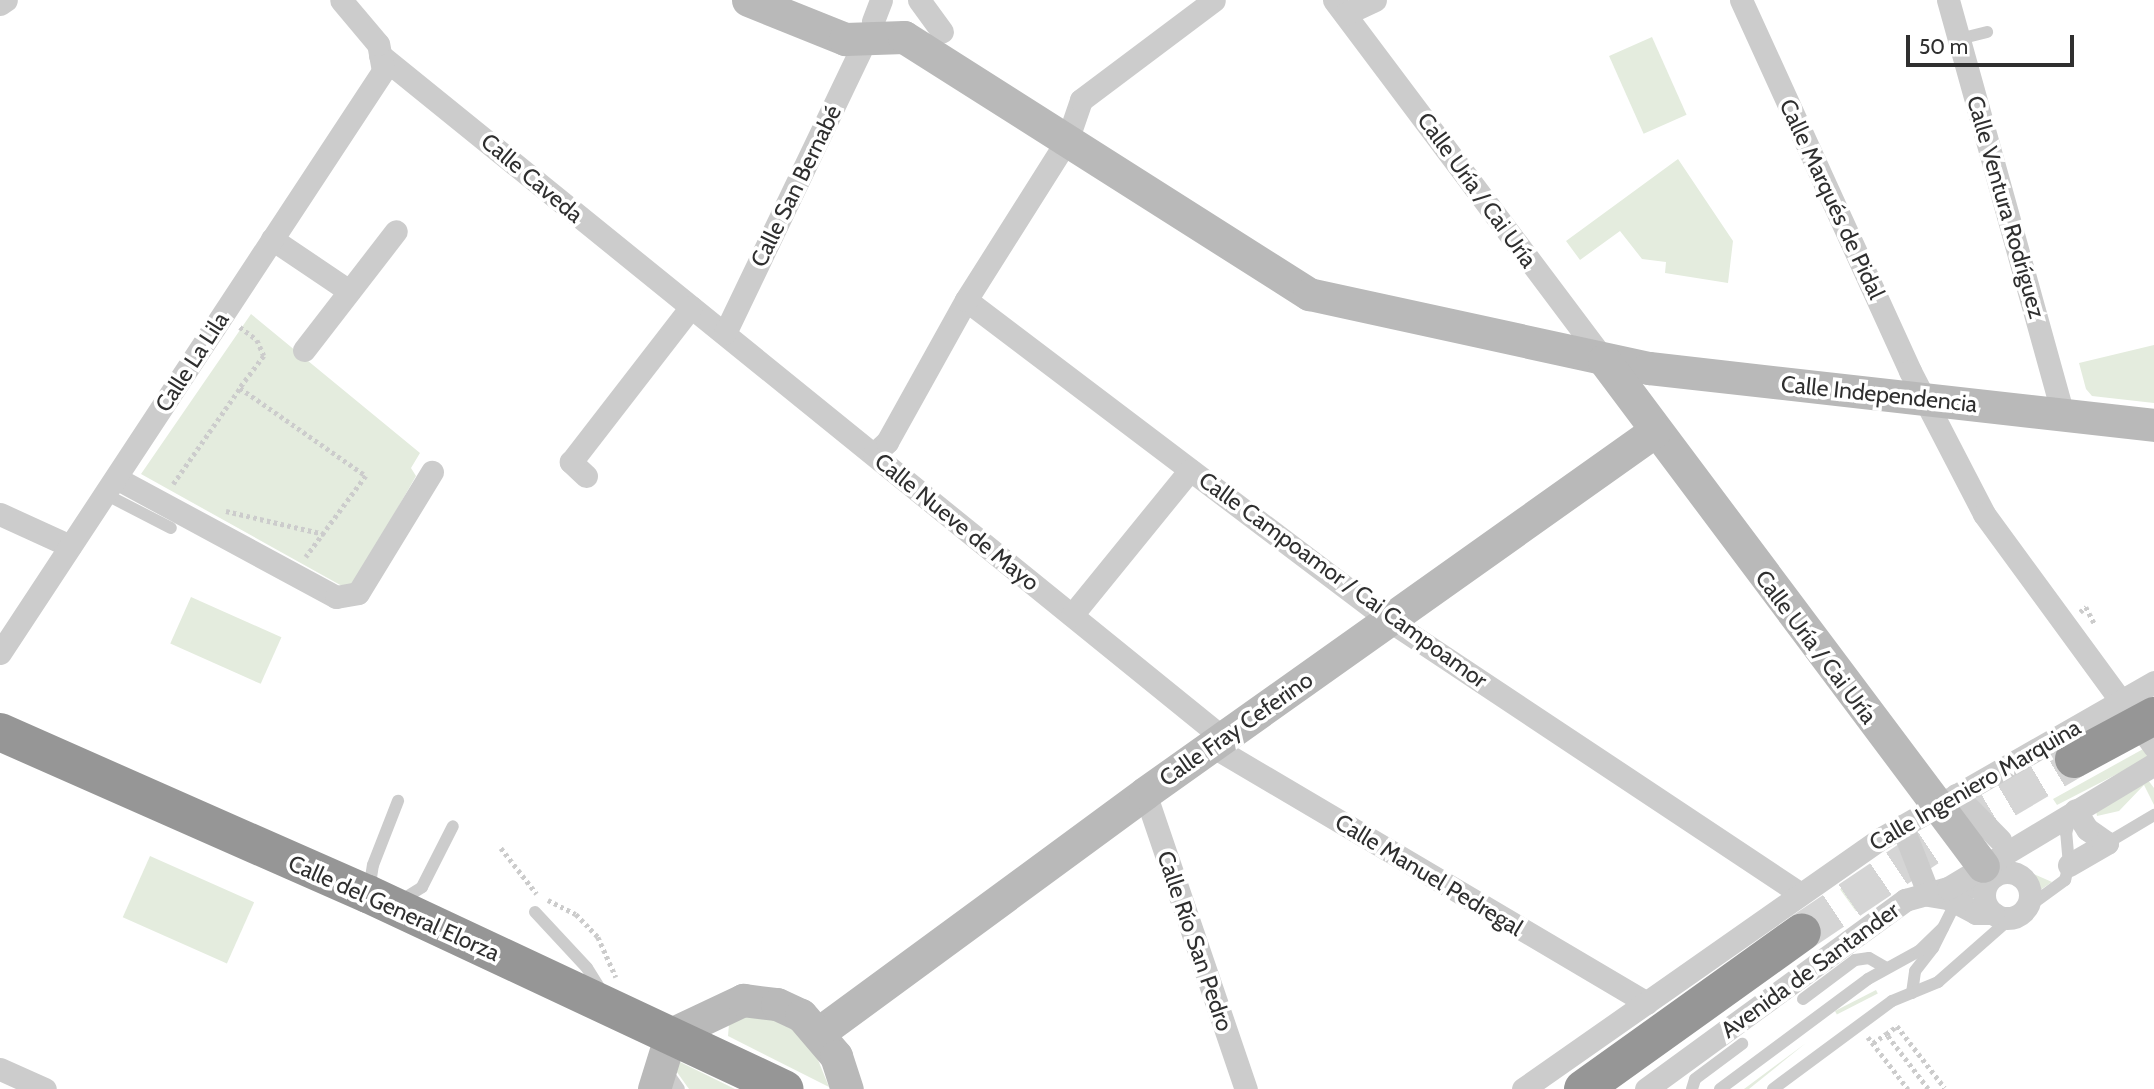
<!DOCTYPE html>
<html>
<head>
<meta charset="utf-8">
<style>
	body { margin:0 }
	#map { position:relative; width:2154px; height:1089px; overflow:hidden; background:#fff; font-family:Cabin,sans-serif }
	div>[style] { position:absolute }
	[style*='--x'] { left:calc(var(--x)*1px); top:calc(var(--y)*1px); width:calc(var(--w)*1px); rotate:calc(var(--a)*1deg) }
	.green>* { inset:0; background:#e4ecde; transform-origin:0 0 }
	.highway-tunnel>* { height:38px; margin-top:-19px; transform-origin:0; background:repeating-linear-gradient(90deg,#d5d5d5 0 38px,transparent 0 57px) }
	.path>* { height:4.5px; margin-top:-2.25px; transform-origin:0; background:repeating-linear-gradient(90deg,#ccc 0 3.5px,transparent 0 7px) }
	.lane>* { height:12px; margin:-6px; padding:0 6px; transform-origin:6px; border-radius:6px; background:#ccc }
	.street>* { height:23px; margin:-11.5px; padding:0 11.5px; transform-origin:11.5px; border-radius:11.5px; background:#ccc }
	.street>.ring { margin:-11.5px; padding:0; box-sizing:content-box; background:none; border:23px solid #ccc; border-radius:50% }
	.secondary>* { height:33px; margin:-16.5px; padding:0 16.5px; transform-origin:16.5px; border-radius:16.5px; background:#b9b9b9 }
	.highway>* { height:38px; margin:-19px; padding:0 19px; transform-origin:19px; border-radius:19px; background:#969696 }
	span { translate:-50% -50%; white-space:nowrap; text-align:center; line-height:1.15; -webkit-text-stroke:7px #fff; paint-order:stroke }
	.street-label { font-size:23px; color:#2f2f2f }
	.scale { position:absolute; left:1906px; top:35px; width:168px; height:32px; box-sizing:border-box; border:4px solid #2f2f2f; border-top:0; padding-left:9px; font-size:21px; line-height:24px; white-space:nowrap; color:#2f2f2f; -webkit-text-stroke:5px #fff; paint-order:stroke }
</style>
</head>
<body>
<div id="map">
	<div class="green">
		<i style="left:1652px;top:37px;width:85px;height:47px;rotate:66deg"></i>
		<i style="clip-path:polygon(1678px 159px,1733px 241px,1728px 283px,1665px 273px,1666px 262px,1642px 259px,1620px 231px,1580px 260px,1566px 241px)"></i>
		<i style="clip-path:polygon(251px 314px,420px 453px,411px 468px,416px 476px,354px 584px,342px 586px,141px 474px)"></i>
		<i style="clip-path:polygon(2154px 345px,2154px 403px,2092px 396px,2086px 389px,2079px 363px)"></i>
		<i style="left:191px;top:597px;width:99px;height:51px;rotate:24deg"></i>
		<i style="clip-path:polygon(2154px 743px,2154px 755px,2057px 805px,2053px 799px)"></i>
		<i style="clip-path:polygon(2145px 776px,2154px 788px,2154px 805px,2144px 785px,2119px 811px,2097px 816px,2096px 811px)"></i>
		<i style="left:150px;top:856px;width:114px;height:67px;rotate:24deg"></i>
		<i style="clip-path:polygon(2015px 866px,2052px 882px,2036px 893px)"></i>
		<i style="left:1857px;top:877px;width:27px;height:21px;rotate:54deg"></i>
		<i style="left:1876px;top:990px;width:4px;height:46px;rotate:63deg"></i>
		<i style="clip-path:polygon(745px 1016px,771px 1019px,796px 1031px,816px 1055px,829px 1087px,728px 1036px,729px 1024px)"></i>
		<i style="clip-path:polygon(1806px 1043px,1749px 1089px,1744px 1089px)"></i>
		<i style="clip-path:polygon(680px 1062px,735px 1089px,689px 1089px,674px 1068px)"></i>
	</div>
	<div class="highway-tunnel">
		<i style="--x:1802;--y:932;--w:187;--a:-33.9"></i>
		<i style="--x:1957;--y:828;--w:136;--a:-30.5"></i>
	</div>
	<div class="path">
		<i style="--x:240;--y:327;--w:21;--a:37"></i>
		<i style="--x:257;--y:340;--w:17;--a:66"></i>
		<i style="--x:264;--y:356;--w:40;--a:127"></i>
		<i style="--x:240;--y:388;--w:154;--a:34.9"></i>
		<i style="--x:366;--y:476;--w:101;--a:126.5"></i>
		<i style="--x:173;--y:484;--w:117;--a:-55.1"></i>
		<i style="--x:226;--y:511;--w:101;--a:13.2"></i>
		<i style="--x:2080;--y:612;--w:8;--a:-40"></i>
		<i style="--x:2086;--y:607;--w:18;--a:63"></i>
		<i style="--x:501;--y:848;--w:58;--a:52"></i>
		<i style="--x:548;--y:900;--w:31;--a:27"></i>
		<i style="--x:576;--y:914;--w:32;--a:46"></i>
		<i style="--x:598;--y:937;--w:44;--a:65.8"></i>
		<i style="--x:1868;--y:1037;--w:66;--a:52.4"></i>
		<i style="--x:1873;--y:1043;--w:16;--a:-35"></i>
		<i style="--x:1928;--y:1089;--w:69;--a:-127.4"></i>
		<i style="--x:1886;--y:1034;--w:14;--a:-36"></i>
		<i style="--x:1897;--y:1026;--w:78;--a:52.3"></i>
	</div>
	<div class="lane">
		<i style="--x:1959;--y:39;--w:29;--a:-14"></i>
		<i style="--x:105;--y:494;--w:74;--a:27.3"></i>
		<i style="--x:2107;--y:843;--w:55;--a:-30.8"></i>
		<i style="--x:369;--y:890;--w:25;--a:-81"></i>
		<i style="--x:373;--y:865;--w:69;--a:-68.7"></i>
		<i style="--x:400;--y:901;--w:26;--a:-32"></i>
		<i style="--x:422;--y:887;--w:68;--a:-63.1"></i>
		<i style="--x:2024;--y:910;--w:51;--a:-36.2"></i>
		<i style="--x:2065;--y:880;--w:16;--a:-75"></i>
		<i style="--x:2069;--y:865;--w:32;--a:-95"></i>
		<i style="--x:2066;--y:833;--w:19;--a:-72"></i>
		<i style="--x:535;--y:912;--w:76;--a:47.1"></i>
		<i style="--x:587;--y:968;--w:28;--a:58"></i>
		<i style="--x:1912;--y:993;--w:22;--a:-82"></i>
		<i style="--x:1915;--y:971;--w:29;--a:-52"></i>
		<i style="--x:1933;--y:948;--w:51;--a:-63.4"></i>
		<i style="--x:1956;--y:902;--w:38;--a:-32"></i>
		<i style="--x:1803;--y:999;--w:65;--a:-36.9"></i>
		<i style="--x:1855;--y:960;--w:14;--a:-8"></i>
		<i style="--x:1869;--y:958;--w:20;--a:30"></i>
		<i style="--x:665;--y:1069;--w:24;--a:55"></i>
		<i style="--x:1692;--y:1089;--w:10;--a:-73"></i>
		<i style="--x:1695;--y:1079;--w:59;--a:-36.7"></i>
		<i style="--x:1720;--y:1089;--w:184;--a:-36.6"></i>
		<i style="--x:1868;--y:979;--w:58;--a:-28.8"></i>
		<i style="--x:1919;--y:951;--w:33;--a:-44"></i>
		<i style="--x:1773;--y:1089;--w:148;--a:-36.5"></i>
		<i style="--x:1892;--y:1001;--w:50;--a:-22.4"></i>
		<i style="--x:1938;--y:982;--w:98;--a:-41.3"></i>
	</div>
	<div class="street">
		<i style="--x:919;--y:0;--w:39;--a:54"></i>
		<i style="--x:1334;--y:0;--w:450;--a:53.1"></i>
		<i style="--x:1741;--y:0;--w:408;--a:65.5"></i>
		<i style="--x:1910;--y:371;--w:161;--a:62.6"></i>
		<i style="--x:1984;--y:514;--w:288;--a:53.8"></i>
		<i style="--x:1948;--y:0;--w:431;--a:74.5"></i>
		<i style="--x:0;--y:4;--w:7;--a:-34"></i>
		<i style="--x:1345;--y:14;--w:33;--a:-25"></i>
		<i style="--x:873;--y:21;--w:22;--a:-69"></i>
		<i style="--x:380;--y:55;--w:1085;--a:39.01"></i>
		<i style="--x:1069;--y:135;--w:37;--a:-71"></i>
		<i style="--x:1081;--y:100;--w:166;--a:-36.9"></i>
		<i style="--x:272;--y:239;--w:93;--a:34"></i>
		<i style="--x:966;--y:300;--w:532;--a:37.13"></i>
		<i style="--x:1390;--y:621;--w:492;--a:33.6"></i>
		<i style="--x:725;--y:333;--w:326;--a:-64.4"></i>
		<i style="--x:304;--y:350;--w:150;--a:-52.3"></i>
		<i style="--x:874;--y:454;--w:18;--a:-43"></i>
		<i style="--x:887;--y:442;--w:162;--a:-60.9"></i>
		<i style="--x:966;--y:300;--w:174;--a:-57.7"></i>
		<i style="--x:586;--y:476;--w:21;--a:-137"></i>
		<i style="--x:571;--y:462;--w:196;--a:-52.3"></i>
		<i style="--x:116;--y:478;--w:250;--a:28.4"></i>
		<i style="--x:336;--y:597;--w:22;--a:-10"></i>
		<i style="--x:358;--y:593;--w:142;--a:-58.6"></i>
		<i style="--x:0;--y:514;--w:77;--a:24.6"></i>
		<i style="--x:1072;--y:615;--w:187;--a:-50.9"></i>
		<i style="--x:0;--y:653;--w:697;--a:-56.65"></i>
		<i style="--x:383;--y:71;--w:27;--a:-100"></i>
		<i style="--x:378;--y:44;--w:57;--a:-130.1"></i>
		<i style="--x:1212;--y:746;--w:505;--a:30.57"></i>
		<i style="--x:1145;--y:793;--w:313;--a:71.2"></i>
		<i style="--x:1956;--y:795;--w:63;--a:45.6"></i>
		<i style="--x:1902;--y:826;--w:63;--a:68.7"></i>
		<i style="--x:2069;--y:865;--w:44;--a:-30.1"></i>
		<i style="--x:2107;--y:843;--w:24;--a:-145"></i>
		<i style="--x:2087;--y:829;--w:22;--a:-122"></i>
		<i class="ring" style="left:1984px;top:872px;width:23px;height:23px"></i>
		<i style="--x:1928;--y:895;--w:20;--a:9"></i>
		<i style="--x:1948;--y:898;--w:32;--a:28"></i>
		<i style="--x:1976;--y:913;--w:17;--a:0"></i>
		<i style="--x:0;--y:1069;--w:49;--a:24"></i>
		<i style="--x:1523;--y:1089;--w:436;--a:-35"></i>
		<i style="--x:1880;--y:839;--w:316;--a:-29.8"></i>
		<i style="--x:1646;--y:1089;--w:321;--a:-36.1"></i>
		<i style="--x:1905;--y:900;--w:45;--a:-15.6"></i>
		<i style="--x:1948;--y:888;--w:240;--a:-31"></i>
	</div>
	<div class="secondary">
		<i style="--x:748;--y:0;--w:105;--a:21.9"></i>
		<i style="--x:845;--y:39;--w:59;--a:-1.9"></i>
		<i style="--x:904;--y:37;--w:480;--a:32.4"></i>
		<i style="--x:1309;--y:294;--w:348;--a:12.3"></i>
		<i style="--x:1649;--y:368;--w:508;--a:6.44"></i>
		<i style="--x:1604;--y:360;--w:632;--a:53.17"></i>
		<i style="--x:820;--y:1032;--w:403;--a:-36.3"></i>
		<i style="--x:1145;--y:793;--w:625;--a:-35.37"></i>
		<i style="--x:654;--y:1089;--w:58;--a:-72.8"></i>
		<i style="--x:671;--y:1034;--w:80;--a:-25.3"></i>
		<i style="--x:743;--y:1000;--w:34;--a:7"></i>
		<i style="--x:777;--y:1004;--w:26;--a:25"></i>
		<i style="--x:801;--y:1015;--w:54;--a:49.5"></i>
		<i style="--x:836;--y:1056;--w:35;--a:72"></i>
	</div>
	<div class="highway">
		<i style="--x:0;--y:732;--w:402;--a:23.8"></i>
		<i style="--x:368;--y:894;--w:460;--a:25.1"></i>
		<i style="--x:2074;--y:759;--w:91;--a:-28.3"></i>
		<i style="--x:1583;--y:1089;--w:269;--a:-35.6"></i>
	</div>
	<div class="street-label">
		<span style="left:532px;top:178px;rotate:40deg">Calle Caveda</span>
		<span style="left:796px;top:186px;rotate:-64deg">Calle San Bernabé</span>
		<span style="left:1477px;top:190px;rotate:54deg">Calle Uría / Cai Uría</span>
		<span style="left:1832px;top:199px;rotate:65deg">Calle Marqués de Pidal</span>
		<span style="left:2006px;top:207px;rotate:74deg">Calle Ventura Rodríguez</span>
		<span style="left:192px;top:362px;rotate:-57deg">Calle La Lila</span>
		<span style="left:1879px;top:394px;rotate:6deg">Calle Independencia</span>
		<span style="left:957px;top:522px;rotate:39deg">Calle Nueve de Mayo</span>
		<span style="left:1343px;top:580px;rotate:36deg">Calle Campoamor / Cai Campoamor</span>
		<span style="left:1816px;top:647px;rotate:53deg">Calle Uría / Cai Uría</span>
		<span style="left:1236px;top:729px;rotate:-35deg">Calle Fray Ceferino</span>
		<span style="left:1975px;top:785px;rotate:-30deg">Calle Ingeniero Marquina</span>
		<span style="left:1429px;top:875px;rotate:31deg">Calle Manuel Pedregal</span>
		<span style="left:394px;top:908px;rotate:24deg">Calle del General Elorza</span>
		<span style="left:1195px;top:941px;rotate:71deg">Calle Río San Pedro</span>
		<span style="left:1810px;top:970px;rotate:-36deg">Avenida de Santander</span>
	</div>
	<div class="scale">50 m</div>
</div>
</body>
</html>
